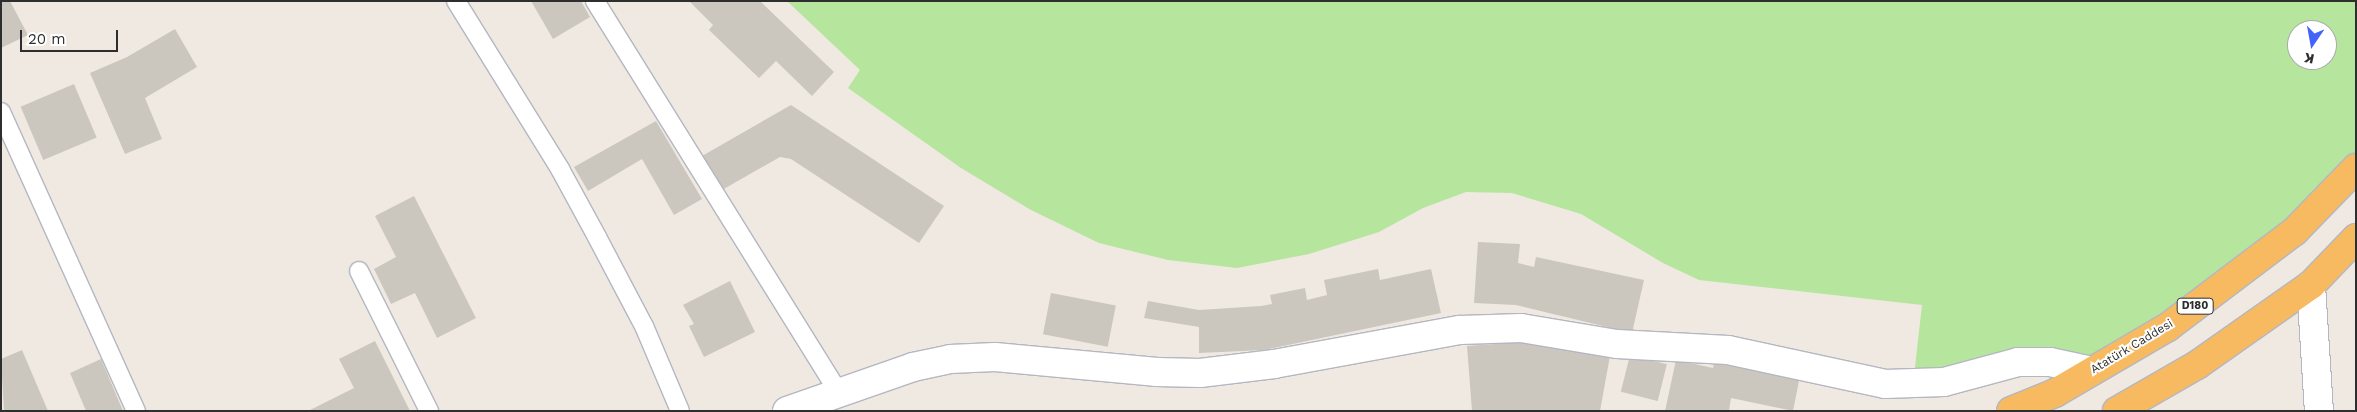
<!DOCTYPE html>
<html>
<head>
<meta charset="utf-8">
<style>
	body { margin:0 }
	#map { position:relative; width:2357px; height:412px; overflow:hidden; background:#efe9e1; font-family:"Work Sans",sans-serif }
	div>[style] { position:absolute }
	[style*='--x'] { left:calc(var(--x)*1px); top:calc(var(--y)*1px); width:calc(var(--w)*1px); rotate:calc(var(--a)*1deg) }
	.green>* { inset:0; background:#b6e59e }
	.building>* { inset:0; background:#cbc7bf; transform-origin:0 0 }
	.roads { filter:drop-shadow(1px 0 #b4b7c1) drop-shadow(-1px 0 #b4b7c1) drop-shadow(0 1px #b4b7c1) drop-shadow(0 -1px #b4b7c1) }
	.service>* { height:18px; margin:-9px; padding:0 9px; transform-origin:9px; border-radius:9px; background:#fff }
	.minor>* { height:28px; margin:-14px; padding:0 14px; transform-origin:14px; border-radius:14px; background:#fff }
	.trunk>* { height:28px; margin:-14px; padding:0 14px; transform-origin:14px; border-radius:14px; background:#f8ba60 }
	span { translate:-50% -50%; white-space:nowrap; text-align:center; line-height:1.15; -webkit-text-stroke:4px #fff; paint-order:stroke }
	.shield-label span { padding:1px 4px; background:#fff; border:1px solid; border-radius:4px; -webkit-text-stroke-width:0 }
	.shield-label { font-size:11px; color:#2e2e2e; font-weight:700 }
	.street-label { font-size:12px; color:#2e2e2e }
	.frame { position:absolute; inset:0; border:2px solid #2e2e2e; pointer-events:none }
	.north { position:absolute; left:2287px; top:20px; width:50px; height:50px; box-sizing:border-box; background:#fff; border:1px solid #ababab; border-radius:50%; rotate:192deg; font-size:14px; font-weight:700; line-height:20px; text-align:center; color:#2e2e2e }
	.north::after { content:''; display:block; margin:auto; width:18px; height:22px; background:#4264fb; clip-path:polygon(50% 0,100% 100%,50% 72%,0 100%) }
	.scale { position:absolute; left:20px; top:30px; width:98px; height:22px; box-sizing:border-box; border:2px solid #2e2e2e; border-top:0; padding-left:6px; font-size:15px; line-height:18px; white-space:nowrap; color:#2e2e2e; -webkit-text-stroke:4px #fff; paint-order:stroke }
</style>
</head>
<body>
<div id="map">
	<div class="green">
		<i style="clip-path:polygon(evenodd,787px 1px,2356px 1px,2356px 168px,2092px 371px,2050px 362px,1913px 385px,1922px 305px,1699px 280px,1663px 263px,1581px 214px,1512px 193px,1466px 192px,1423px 208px,1379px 232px,1309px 254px,1237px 268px,1168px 260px,1099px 243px,1031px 210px,961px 168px,848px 88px,860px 70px,787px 1px,2297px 30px,2327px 30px,2327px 60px,2297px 60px,2297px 30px)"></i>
	</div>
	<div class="building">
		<i style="clip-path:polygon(1px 1px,10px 1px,28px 35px,1px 48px)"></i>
		<i style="clip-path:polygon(531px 1px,581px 1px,590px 17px,553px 39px)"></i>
		<i style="clip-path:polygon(689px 1px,760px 1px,834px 72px,812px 96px,776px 61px,759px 78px,709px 30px,713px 25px)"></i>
		<i style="clip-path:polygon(175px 29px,197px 67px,145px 98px,162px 139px,125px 154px,90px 73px,127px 57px)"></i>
		<i style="left:74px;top:84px;width:58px;height:58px;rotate:67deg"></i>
		<i style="clip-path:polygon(791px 105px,944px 206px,919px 243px,791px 159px,780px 157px,722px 190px,702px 156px)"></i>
		<i style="clip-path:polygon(656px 121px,702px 199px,674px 215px,642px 159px,588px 191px,574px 167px)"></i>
		<i style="clip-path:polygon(414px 196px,476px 318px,437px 338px,415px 293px,391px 304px,374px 269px,396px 257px,375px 216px)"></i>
		<i style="clip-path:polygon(1478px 242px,1520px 244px,1518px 263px,1534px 267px,1536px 257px,1644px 280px,1632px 333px,1516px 305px,1474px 303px)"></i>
		<i style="clip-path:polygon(1378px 269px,1380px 280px,1431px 269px,1441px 313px,1264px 350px,1199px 353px,1199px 327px,1144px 318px,1148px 301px,1199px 310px,1261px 306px,1272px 304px,1270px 295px,1305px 288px,1307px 300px,1327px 295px,1324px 280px)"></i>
		<i style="clip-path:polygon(730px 281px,755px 332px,704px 357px,689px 326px,694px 324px,683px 305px)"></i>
		<i style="left:1051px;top:293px;width:66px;height:42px;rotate:11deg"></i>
		<i style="clip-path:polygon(375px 341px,410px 411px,308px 411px,354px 388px,339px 359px)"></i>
		<i style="clip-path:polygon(1522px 342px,1610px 356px,1600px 411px,1472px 411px,1467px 346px)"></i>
		<i style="clip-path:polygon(22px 350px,48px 411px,4px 411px,1px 359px)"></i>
		<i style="left:1630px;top:355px;width:38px;height:38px;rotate:14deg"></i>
		<i style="clip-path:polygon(1715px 358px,1800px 376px,1793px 411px,1731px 398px,1729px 411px,1665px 411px,1676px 360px,1713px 368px)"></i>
		<i style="clip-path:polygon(101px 359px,123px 411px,86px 411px,70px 373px)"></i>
	</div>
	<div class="roads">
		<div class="service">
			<i style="--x:456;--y:1;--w:198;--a:58.2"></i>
			<i style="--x:560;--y:169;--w:77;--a:61.4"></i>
			<i style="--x:597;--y:237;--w:101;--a:62.2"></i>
			<i style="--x:644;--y:326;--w:92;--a:67"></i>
			<i style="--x:595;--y:1;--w:460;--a:58.1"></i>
			<i style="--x:1;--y:112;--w:328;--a:65.7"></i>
			<i style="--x:359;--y:271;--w:157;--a:63.4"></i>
		</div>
		<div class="minor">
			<i style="--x:2311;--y:285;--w:126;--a:86.4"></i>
			<i style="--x:787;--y:411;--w:133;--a:-19.2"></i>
			<i style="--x:913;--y:367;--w:38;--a:-12"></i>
			<i style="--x:950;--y:359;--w:45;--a:-2.5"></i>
			<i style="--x:995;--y:357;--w:163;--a:5.3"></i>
			<i style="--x:1157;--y:372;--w:43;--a:1.3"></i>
			<i style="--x:1200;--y:373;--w:75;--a:-6.9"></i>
			<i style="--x:1274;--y:364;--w:189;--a:-10.4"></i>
			<i style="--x:1460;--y:330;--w:61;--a:-1.9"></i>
			<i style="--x:1521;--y:328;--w:97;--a:9.5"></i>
			<i style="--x:1617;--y:344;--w:111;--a:3.1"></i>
			<i style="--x:1728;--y:350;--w:161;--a:12.2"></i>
			<i style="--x:1885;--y:384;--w:59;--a:-1.9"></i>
			<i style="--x:1944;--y:382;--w:77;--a:-15.1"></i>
			<i style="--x:2018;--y:362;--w:32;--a:0"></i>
			<i style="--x:2050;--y:362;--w:43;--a:12.1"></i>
		</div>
		<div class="trunk">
			<i style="--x:2011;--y:411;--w:48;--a:-22.2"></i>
			<i style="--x:2055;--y:393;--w:131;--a:-30.3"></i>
			<i style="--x:2168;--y:327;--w:159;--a:-37.1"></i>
			<i style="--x:2295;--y:231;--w:88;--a:-45.9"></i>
			<i style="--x:2117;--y:411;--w:92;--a:-29.9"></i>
			<i style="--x:2197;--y:365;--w:139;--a:-35.1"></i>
			<i style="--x:2311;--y:285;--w:65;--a:-46.2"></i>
		</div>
	</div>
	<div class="shield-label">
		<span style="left:2195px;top:306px">D180</span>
	</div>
	<div class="street-label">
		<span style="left:2132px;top:347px;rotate:-31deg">Atatürk Caddesi</span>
	</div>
	<div class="frame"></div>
	<div class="north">K</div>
	<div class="scale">20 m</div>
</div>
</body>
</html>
